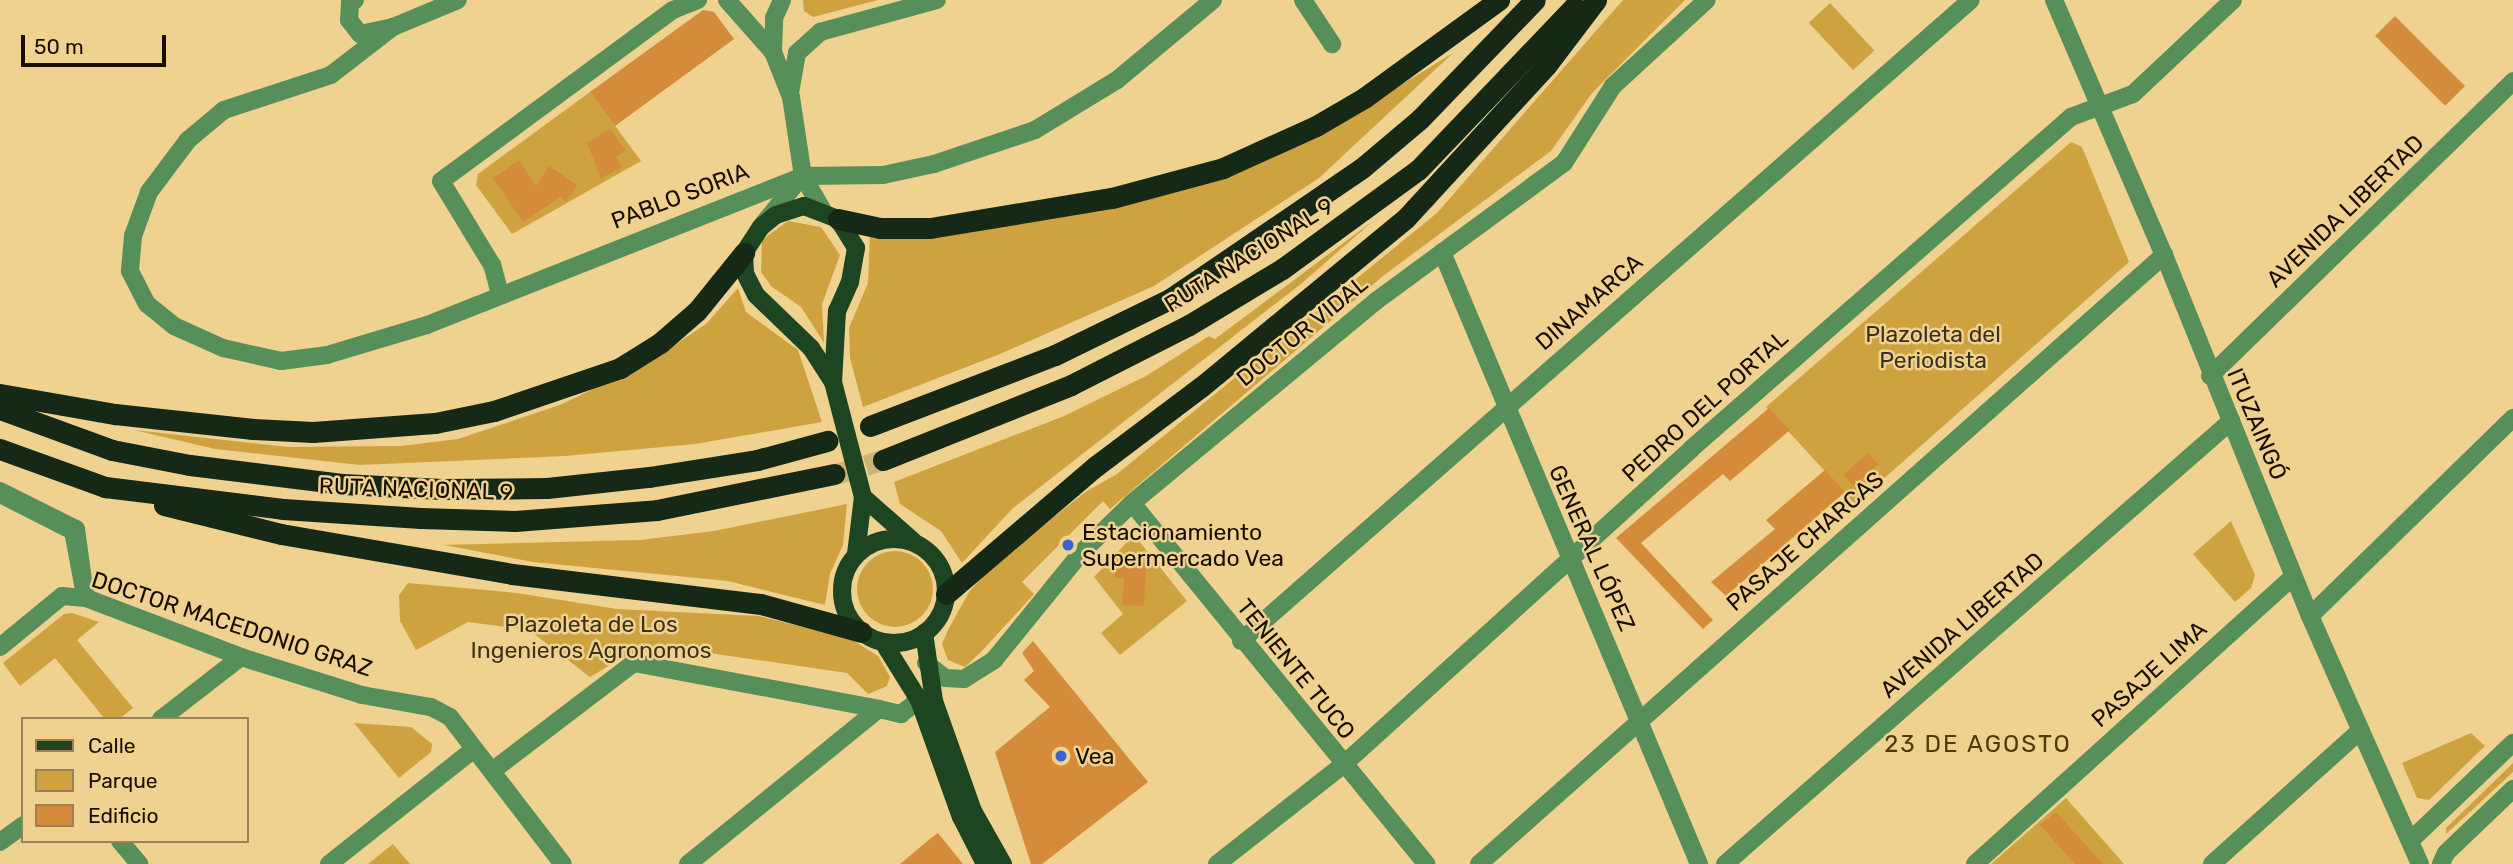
<!DOCTYPE html>
<html>
<head>
<meta charset="utf-8">
<style>
	body { margin:0 }
	#map { position:relative; width:2513px; height:864px; overflow:hidden; background:#efd190; font-family:Rubik,sans-serif }
	div>[style] { position:absolute }
	[style*='--x'] { left:calc(var(--x)*1px); top:calc(var(--y)*1px); width:calc(var(--w)*1px); rotate:calc(var(--a)*1deg) }
	.green>* { inset:0; background:#cea33f; transform-origin:0 0 }
	.round { border-radius:50% }
	.building>* { inset:0; background:#d48b3a; transform-origin:0 0 }
	.highway-tunnel>* { height:21px; margin-top:-10.5px; transform-origin:0; background:repeating-linear-gradient(90deg,#cfb47a 0 21px,transparent 0 31px) }
	.street>* { height:18px; margin:-9px; padding:0 9px; transform-origin:9px; border-radius:9px; background:#568f59 }
	.primary>* { height:18px; margin:-9px; padding:0 9px; transform-origin:9px; border-radius:9px; background:#1d4521 }
	.primary>.ring { margin:-9px; padding:0; box-sizing:content-box; background:none; border:18px solid #1d4521; border-radius:50% }
	.highway>* { height:21px; margin:-10.5px; padding:0 10.5px; transform-origin:10.5px; border-radius:10.5px; background:#152916 }
	.primary-bridge>* { height:18px; margin:-9px; padding:0 9px; transform-origin:9px; border-radius:9px; background:#1d4521 }
	.dots>* { width:19px; height:19px; translate:-50% -50%; box-sizing:border-box; border:4px solid #efd190; border-radius:50% }
	span { translate:-50% -50%; white-space:nowrap; text-align:center; line-height:1.15; -webkit-text-stroke:5px #efd190; paint-order:stroke }
	.street-label { font-size:23px; color:#180e00 }
	.park-label { font-size:23px; color:#3b301a }
	.poi-label { font-size:23px; color:#180e00 }
	.left { translate:0 -50%; text-align:left }
	.neighbourhood-label { font-size:24px; color:#4e3a04; letter-spacing:2px }
	.legend { position:absolute; left:21px; top:717px; width:228px; height:126px; box-sizing:border-box; background:#efd190; border:2px solid #998356; margin:0; padding:9px 12px; list-style:none; font-size:21px; color:#180e00 }
	.legend li { display:flex; align-items:center; gap:14px; height:35px }
	.legend b { width:35px; border:2px solid #998356 }
	.scale { position:absolute; left:21px; top:35px; width:145px; height:32px; box-sizing:border-box; border:4px solid #180e00; border-top:0; padding-left:9px; font-size:21px; line-height:24px; white-space:nowrap; color:#180e00; -webkit-text-stroke:5px #efd190; paint-order:stroke }
</style>
</head>
<body>
<div id="map">
	<div class="green">
		<i style="clip-path:polygon(803px 0,878px 0,813px 17px,804px 11px)"></i>
		<i style="clip-path:polygon(1623px 0,1685px 0,1592px 93px,1551px 151px,1383px 276px,1110px 509px,1103px 501px,1022px 582px,1034px 594px,980px 653px,965px 667px,948px 660px,942px 644px,948px 630px,969px 592px,993px 565px,1087px 491px,1117px 474px,1437px 213px)"></i>
		<i style="left:1830px;top:3px;width:65px;height:29px;rotate:47deg"></i>
		<i style="clip-path:polygon(1453px 53px,1319px 178px,1154px 286px,1000px 354px,863px 407px,850px 358px,849px 328px,868px 283px,870px 235px,936px 238px,1120px 206px,1222px 178px,1315px 138px)"></i>
		<i style="clip-path:polygon(590px 92px,641px 161px,512px 234px,476px 185px,478px 174px)"></i>
		<i style="clip-path:polygon(2071px 142px,2082px 147px,2129px 262px,1855px 504px,1766px 407px)"></i>
		<i style="clip-path:polygon(788px 221px,821px 227px,840px 255px,822px 304px,824px 343px,801px 307px,771px 286px,761px 272px,762px 240px)"></i>
		<i style="clip-path:polygon(1373px 221px,1302px 283px,1013px 508px,962px 563px,941px 531px,900px 504px,894px 482px,1064px 416px,1146px 376px,1209px 336px,1215px 339px)"></i>
		<i style="clip-path:polygon(738px 288px,746px 312px,798px 350px,822px 422px,695px 444px,565px 456px,360px 465px,215px 449px,134px 430px,289px 447px,401px 446px,458px 439px,560px 405px,649px 362px,706px 324px)"></i>
		<i style="clip-path:polygon(847px 504px,843px 545px,830px 574px,825px 605px,728px 581px,533px 562px,444px 545px,640px 540px,714px 531px)"></i>
		<i style="clip-path:polygon(2231px 521px,2255px 575px,2251px 588px,2235px 602px,2193px 554px)"></i>
		<i style="clip-path:polygon(1129px 540px,1139px 541px,1187px 601px,1120px 655px,1101px 633px,1123px 614px,1094px 577px)"></i>
		<i class="round" style="left:857px;top:551px;width:76px;height:76px"></i>
		<i style="clip-path:polygon(408px 583px,517px 593px,617px 609px,759px 616px,851px 639px,878px 656px,890px 677px,887px 686px,868px 694px,847px 673px,662px 646px,622px 658px,590px 677px,529px 630px,468px 622px,416px 650px,400px 621px,399px 595px)"></i>
		<i style="clip-path:polygon(72px 613px,99px 622px,77px 640px,133px 708px,119px 719px,105px 719px,55px 658px,20px 686px,3px 663px,64px 614px)"></i>
		<i style="clip-path:polygon(354px 723px,411px 727px,432px 744px,431px 752px,399px 778px)"></i>
		<i style="clip-path:polygon(2471px 733px,2485px 746px,2429px 800px,2417px 798px,2402px 763px)"></i>
		<i style="clip-path:polygon(2513px 763px,2513px 772px,2446px 834px,2446px 828px)"></i>
		<i style="clip-path:polygon(2066px 798px,2124px 864px,1991px 864px)"></i>
		<i style="clip-path:polygon(393px 844px,410px 864px,368px 864px)"></i>
	</div>
	<div class="building">
		<i style="clip-path:polygon(703px 10px,714px 12px,734px 39px,615px 126px,590px 92px)"></i>
		<i style="left:2395px;top:16px;width:99px;height:28px;rotate:45deg"></i>
		<i style="clip-path:polygon(610px 129px,626px 150px,616px 157px,622px 167px,601px 178px,587px 143px)"></i>
		<i style="clip-path:polygon(519px 160px,536px 186px,549px 166px,577px 185px,566px 201px,560px 197px,523px 222px,493px 178px)"></i>
		<i style="clip-path:polygon(1769px 408px,1790px 430px,1730px 481px,1723px 474px,1641px 543px,1713px 620px,1703px 629px,1616px 538px)"></i>
		<i style="left:1868px;top:453px;width:15px;height:33px;rotate:48deg"></i>
		<i style="clip-path:polygon(1825px 470px,1845px 492px,1726px 596px,1711px 582px,1775px 529px,1766px 520px)"></i>
		<i style="clip-path:polygon(1115px 562px,1146px 563px,1144px 606px,1122px 605px,1124px 578px,1115px 578px)"></i>
		<i style="clip-path:polygon(1033px 641px,1148px 782px,1042px 864px,1031px 864px,995px 752px,1050px 707px,1024px 680px,1034px 671px,1022px 653px)"></i>
		<i style="clip-path:polygon(2056px 812px,2103px 864px,2075px 864px,2040px 825px)"></i>
		<i style="clip-path:polygon(938px 833px,963px 864px,900px 864px,931px 838px)"></i>
	</div>
	<div class="highway-tunnel">
		<i style="--x:836;--y:474;--w:49;--a:-16.6"></i>
	</div>
	<div class="street">
		<i style="--x:355;--y:0;--w:6;--a:149"></i>
		<i style="--x:350;--y:3;--w:17;--a:93"></i>
		<i style="--x:349;--y:20;--w:18;--a:52"></i>
		<i style="--x:360;--y:34;--w:34;--a:-12"></i>
		<i style="--x:393;--y:27;--w:70;--a:-22.6"></i>
		<i style="--x:727;--y:0;--w:69;--a:48.5"></i>
		<i style="--x:773;--y:52;--w:48;--a:68.2"></i>
		<i style="--x:791;--y:97;--w:80;--a:81.4"></i>
		<i style="--x:803;--y:176;--w:40;--a:60.3"></i>
		<i style="--x:1303;--y:0;--w:53;--a:56.6"></i>
		<i style="--x:2054;--y:0;--w:278;--a:66.7"></i>
		<i style="--x:2164;--y:255;--w:389;--a:68"></i>
		<i style="--x:2310;--y:616;--w:271;--a:66.1"></i>
		<i style="--x:393;--y:27;--w:78;--a:142.3"></i>
		<i style="--x:331;--y:75;--w:113;--a:161.9"></i>
		<i style="--x:224;--y:110;--w:47;--a:140.2"></i>
		<i style="--x:188;--y:140;--w:65;--a:126.9"></i>
		<i style="--x:149;--y:192;--w:47;--a:110"></i>
		<i style="--x:133;--y:236;--w:35;--a:95"></i>
		<i style="--x:130;--y:271;--w:37;--a:63"></i>
		<i style="--x:147;--y:304;--w:35;--a:39"></i>
		<i style="--x:174;--y:326;--w:54;--a:24.2"></i>
		<i style="--x:223;--y:348;--w:59;--a:12.6"></i>
		<i style="--x:281;--y:361;--w:46;--a:-7.4"></i>
		<i style="--x:327;--y:355;--w:104;--a:-16.7"></i>
		<i style="--x:427;--y:325;--w:404;--a:-21.6"></i>
		<i style="--x:803;--y:176;--w:80;--a:-0.7"></i>
		<i style="--x:883;--y:175;--w:52;--a:-12.2"></i>
		<i style="--x:934;--y:164;--w:107;--a:-18.6"></i>
		<i style="--x:1035;--y:130;--w:96;--a:-31.4"></i>
		<i style="--x:1117;--y:80;--w:125;--a:-39.8"></i>
		<i style="--x:773;--y:52;--w:34;--a:-88"></i>
		<i style="--x:774;--y:18;--w:20;--a:-66"></i>
		<i style="--x:790;--y:93;--w:41;--a:-80.1"></i>
		<i style="--x:797;--y:53;--w:31;--a:-42"></i>
		<i style="--x:820;--y:32;--w:121;--a:-15.3"></i>
		<i style="--x:763;--y:224;--w:55;--a:-50.9"></i>
		<i style="--x:1442;--y:252;--w:664;--a:67.22"></i>
		<i style="--x:500;--y:294;--w:30;--a:-105"></i>
		<i style="--x:492;--y:265;--w:98;--a:-121.3"></i>
		<i style="--x:441;--y:181;--w:288;--a:-36.4"></i>
		<i style="--x:673;--y:10;--w:27;--a:-22"></i>
		<i style="--x:2210;--y:376;--w:423;--a:-44.2"></i>
		<i style="--x:0;--y:491;--w:85;--a:26.6"></i>
		<i style="--x:76;--y:529;--w:67;--a:82.2"></i>
		<i style="--x:85;--y:595;--w:65;--a:-100.6"></i>
		<i style="--x:73;--y:531;--w:82;--a:-153.1"></i>
		<i style="--x:1132;--y:503;--w:466;--a:50.8"></i>
		<i style="--x:2310;--y:616;--w:284;--a:-44.3"></i>
		<i style="--x:1241;--y:641;--w:971;--a:-41.29"></i>
		<i style="--x:0;--y:647;--w:80;--a:-39.4"></i>
		<i style="--x:62;--y:596;--w:24;--a:5"></i>
		<i style="--x:86;--y:598;--w:166;--a:20.8"></i>
		<i style="--x:241;--y:657;--w:127;--a:17.4"></i>
		<i style="--x:362;--y:695;--w:70;--a:9.9"></i>
		<i style="--x:431;--y:707;--w:21;--a:28"></i>
		<i style="--x:450;--y:717;--w:185;--a:52.5"></i>
		<i style="--x:926;--y:663;--w:24;--a:38"></i>
		<i style="--x:945;--y:678;--w:19;--a:3"></i>
		<i style="--x:964;--y:679;--w:36;--a:-32"></i>
		<i style="--x:994;--y:660;--w:138;--a:-50.9"></i>
		<i style="--x:1081;--y:553;--w:71;--a:-44.4"></i>
		<i style="--x:1132;--y:503;--w:317;--a:-39.6"></i>
		<i style="--x:1376;--y:301;--w:233;--a:-36.3"></i>
		<i style="--x:1564;--y:163;--w:91;--a:-57.5"></i>
		<i style="--x:1613;--y:86;--w:127;--a:-42.5"></i>
		<i style="--x:161;--y:719;--w:101;--a:-37.8"></i>
		<i style="--x:492;--y:771;--w:178;--a:-37.3"></i>
		<i style="--x:634;--y:663;--w:249;--a:10.6"></i>
		<i style="--x:2411;--y:840;--w:141;--a:-43.6"></i>
		<i style="--x:120;--y:841;--w:30;--a:50"></i>
		<i style="--x:0;--y:842;--w:29;--a:-36"></i>
		<i style="--x:329;--y:864;--w:185;--a:-38.4"></i>
		<i style="--x:688;--y:864;--w:246;--a:-39.1"></i>
		<i style="--x:879;--y:709;--w:23;--a:13"></i>
		<i style="--x:901;--y:714;--w:23;--a:-38"></i>
		<i style="--x:1217;--y:864;--w:160;--a:-38.2"></i>
		<i style="--x:1343;--y:765;--w:470;--a:-42.2"></i>
		<i style="--x:1691;--y:449;--w:505;--a:-41.14"></i>
		<i style="--x:2071;--y:117;--w:66;--a:-20.4"></i>
		<i style="--x:2133;--y:94;--w:137;--a:-43.2"></i>
		<i style="--x:1479;--y:864;--w:917;--a:-41.64"></i>
		<i style="--x:1725;--y:864;--w:673;--a:-41.2"></i>
		<i style="--x:1975;--y:864;--w:428;--a:-42.1"></i>
		<i style="--x:2212;--y:864;--w:200;--a:-42"></i>
		<i style="--x:2441;--y:864;--w:12;--a:-66"></i>
		<i style="--x:2446;--y:853;--w:93;--a:-43.7"></i>
	</div>
	<div class="primary">
		<i style="--x:804;--y:206;--w:36;--a:21"></i>
		<i style="--x:838;--y:219;--w:34;--a:58"></i>
		<i style="--x:856;--y:248;--w:35;--a:100"></i>
		<i style="--x:850;--y:282;--w:32;--a:114"></i>
		<i style="--x:837;--y:311;--w:71;--a:93.2"></i>
		<i style="--x:833;--y:382;--w:40;--a:-122.9"></i>
		<i style="--x:811;--y:348;--w:76;--a:-136.1"></i>
		<i style="--x:756;--y:295;--w:25;--a:-117"></i>
		<i style="--x:745;--y:273;--w:20;--a:-93"></i>
		<i style="--x:744;--y:253;--w:31;--a:-57"></i>
		<i style="--x:761;--y:227;--w:19;--a:-39"></i>
		<i style="--x:776;--y:215;--w:29;--a:-18"></i>
		<i style="--x:863;--y:497;--w:67;--a:41.3"></i>
		<i class="ring" style="left:842px;top:539px;width:86px;height:86px"></i>
		<i style="--x:856;--y:554;--w:57;--a:-83"></i>
		<i style="--x:924;--y:633;--w:69;--a:81.6"></i>
		<i style="--x:934;--y:701;--w:117;--a:70.5"></i>
		<i style="--x:973;--y:811;--w:61;--a:60.5"></i>
		<i style="--x:883;--y:642;--w:68;--a:58.2"></i>
		<i style="--x:919;--y:700;--w:124;--a:70.3"></i>
		<i style="--x:961;--y:817;--w:53;--a:62.9"></i>
	</div>
	<div class="highway">
		<i style="--x:838;--y:219;--w:43;--a:12.1"></i>
		<i style="--x:880;--y:228;--w:50;--a:0"></i>
		<i style="--x:930;--y:228;--w:184;--a:-9.4"></i>
		<i style="--x:1112;--y:198;--w:115;--a:-15.1"></i>
		<i style="--x:1223;--y:168;--w:102;--a:-24.3"></i>
		<i style="--x:1316;--y:126;--w:56;--a:-30.3"></i>
		<i style="--x:1364;--y:98;--w:167;--a:-36"></i>
		<i style="--x:0;--y:394;--w:117;--a:9.9"></i>
		<i style="--x:115;--y:414;--w:139;--a:6.2"></i>
		<i style="--x:253;--y:429;--w:60;--a:2.9"></i>
		<i style="--x:313;--y:432;--w:122;--a:-4.2"></i>
		<i style="--x:435;--y:423;--w:60;--a:-11.5"></i>
		<i style="--x:494;--y:411;--w:133;--a:-18.8"></i>
		<i style="--x:620;--y:368;--w:47;--a:-32"></i>
		<i style="--x:660;--y:343;--w:49;--a:-40.9"></i>
		<i style="--x:697;--y:311;--w:75;--a:-51"></i>
		<i style="--x:0;--y:409;--w:119;--a:20.1"></i>
		<i style="--x:112;--y:450;--w:79;--a:10.9"></i>
		<i style="--x:190;--y:465;--w:153;--a:7.1"></i>
		<i style="--x:342;--y:484;--w:100;--a:2.9"></i>
		<i style="--x:442;--y:489;--w:105;--a:-0.5"></i>
		<i style="--x:547;--y:488;--w:103;--a:-6.2"></i>
		<i style="--x:649;--y:477;--w:109;--a:-8.9"></i>
		<i style="--x:757;--y:460;--w:73;--a:-15.2"></i>
		<i style="--x:870;--y:426;--w:198;--a:-21"></i>
		<i style="--x:1055;--y:355;--w:128;--a:-26"></i>
		<i style="--x:1170;--y:299;--w:232;--a:-34.3"></i>
		<i style="--x:1362;--y:168;--w:76;--a:-40.2"></i>
		<i style="--x:1420;--y:119;--w:165;--a:-46"></i>
		<i style="--x:0;--y:449;--w:112;--a:19.9"></i>
		<i style="--x:105;--y:487;--w:179;--a:7"></i>
		<i style="--x:283;--y:509;--w:138;--a:3.7"></i>
		<i style="--x:421;--y:518;--w:94;--a:1.8"></i>
		<i style="--x:515;--y:521;--w:142;--a:-4.4"></i>
		<i style="--x:657;--y:510;--w:181;--a:-11.5"></i>
		<i style="--x:883;--y:460;--w:202;--a:-21.7"></i>
		<i style="--x:1071;--y:385;--w:132;--a:-27"></i>
		<i style="--x:1189;--y:325;--w:109;--a:-31.1"></i>
		<i style="--x:1282;--y:269;--w:168;--a:-36.1"></i>
		<i style="--x:1418;--y:170;--w:226;--a:-46.3"></i>
		<i style="--x:164;--y:505;--w:121;--a:13.9"></i>
		<i style="--x:281;--y:534;--w:234;--a:9.8"></i>
		<i style="--x:512;--y:574;--w:251;--a:6.9"></i>
		<i style="--x:761;--y:604;--w:104;--a:15.6"></i>
		<i style="--x:946;--y:594;--w:197;--a:-40.5"></i>
		<i style="--x:1096;--y:466;--w:131;--a:-37"></i>
		<i style="--x:1201;--y:387;--w:266;--a:-39.5"></i>
		<i style="--x:1406;--y:218;--w:207;--a:-47.4"></i>
		<i style="--x:1546;--y:66;--w:83;--a:-52.9"></i>
	</div>
	<div class="primary-bridge">
		<i style="--x:833;--y:382;--w:119;--a:75.4"></i>
	</div>
	<div class="dots">
		<i style="left:1068px;top:545px;background:#3962d3"></i>
		<i style="left:1061px;top:756px;background:#3962d3"></i>
	</div>
	<div class="street-label">
		<span style="left:680px;top:196px;rotate:-21deg">PABLO SORIA</span>
		<span style="left:2345px;top:211px;rotate:-44deg">AVENIDA LIBERTAD</span>
		<span style="left:1249px;top:255px;rotate:-32deg">RUTA NACIONAL 9</span>
		<span style="left:1589px;top:302px;rotate:-41deg">DINAMARCA</span>
		<span style="left:1302px;top:331px;rotate:-39deg">DOCTOR VIDAL</span>
		<span style="left:1705px;top:406px;rotate:-42deg">PEDRO DEL PORTAL</span>
		<span style="left:2257px;top:424px;rotate:67deg">ITUZAINGÓ</span>
		<span style="left:416px;top:489px;rotate:2deg">RUTA NACIONAL 9</span>
		<span style="left:1805px;top:541px;rotate:-41deg">PASAJE CHARCAS</span>
		<span style="left:1592px;top:548px;rotate:66deg">GENERAL LÓPEZ</span>
		<span style="left:232px;top:624px;rotate:18deg">DOCTOR MACEDONIO GRAZ</span>
		<span style="left:1962px;top:625px;rotate:-41deg">AVENIDA LIBERTAD</span>
		<span style="left:1296px;top:669px;rotate:51deg">TENIENTE TUCO</span>
		<span style="left:2149px;top:674px;rotate:-42deg">PASAJE LIMA</span>
	</div>
	<div class="park-label">
		<span style="left:1933px;top:347px">Plazoleta del<br>Periodista</span>
		<span style="left:591px;top:637px">Plazoleta de Los<br>Ingenieros Agronomos</span>
	</div>
	<div class="poi-label">
		<span class="left" style="left:1082px;top:545px">Estacionamiento<br>Supermercado Vea</span>
		<span class="left" style="left:1075px;top:756px">Vea</span>
	</div>
	<div class="neighbourhood-label">
		<span style="left:1978px;top:745px">23 DE AGOSTO</span>
	</div>
	<ul class="legend">
	<li><b style="height:9px;background:#1d4521"></b>Calle</li>
	<li><b style="height:19px;background:#cea33f"></b>Parque</li>
	<li><b style="height:19px;background:#d48b3a"></b>Edificio</li>
	</ul>
	<div class="scale">50 m</div>
</div>
</body>
</html>
